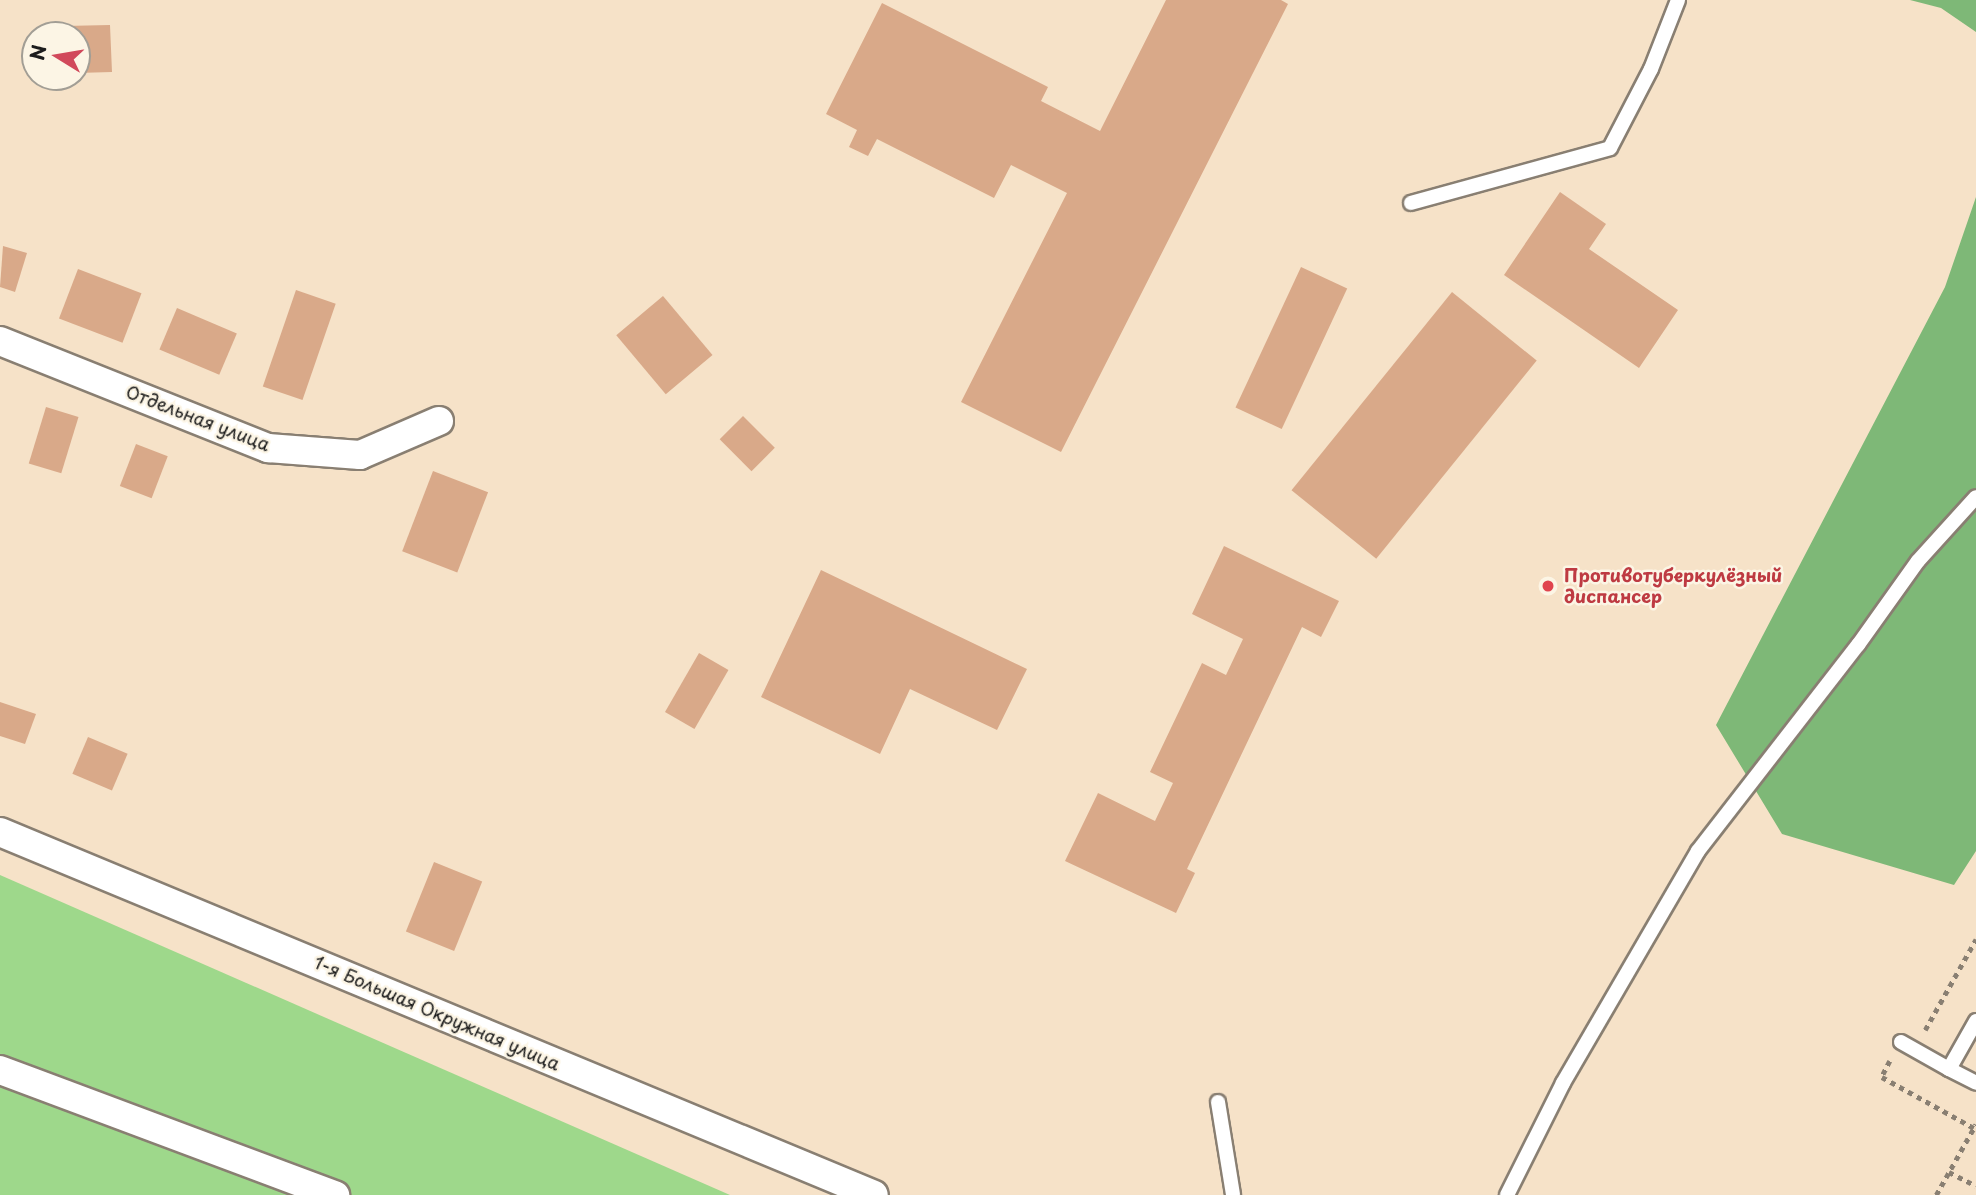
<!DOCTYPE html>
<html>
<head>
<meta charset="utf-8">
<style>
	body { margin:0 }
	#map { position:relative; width:1976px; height:1195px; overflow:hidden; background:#f6e2c8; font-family:"Playpen Sans",sans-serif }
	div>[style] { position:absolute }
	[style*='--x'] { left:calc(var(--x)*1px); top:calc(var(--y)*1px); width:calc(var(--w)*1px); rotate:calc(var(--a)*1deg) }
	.green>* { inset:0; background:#9ed88b }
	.forest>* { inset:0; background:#7eb877 }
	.building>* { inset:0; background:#d9a989; transform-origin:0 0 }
	.path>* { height:4.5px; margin-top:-2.25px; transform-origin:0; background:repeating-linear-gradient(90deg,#897f72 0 5px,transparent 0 10px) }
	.roads { filter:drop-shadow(2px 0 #897f72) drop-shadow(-2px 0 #897f72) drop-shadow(0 2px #897f72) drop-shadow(0 -2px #897f72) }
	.lane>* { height:14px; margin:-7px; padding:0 7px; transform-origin:7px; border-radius:7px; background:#fff }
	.street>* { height:28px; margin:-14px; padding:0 14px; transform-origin:14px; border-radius:14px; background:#fff }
	.dots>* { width:19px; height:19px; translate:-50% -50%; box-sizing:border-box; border:4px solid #fcf5e5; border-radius:50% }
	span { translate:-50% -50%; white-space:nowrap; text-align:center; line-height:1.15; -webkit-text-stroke:5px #fcf5e5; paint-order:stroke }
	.street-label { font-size:18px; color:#1c1c1c }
	.health-label { font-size:18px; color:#be3a42; font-weight:700 }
	.left { translate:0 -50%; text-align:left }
	.north { position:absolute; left:21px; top:21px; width:70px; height:70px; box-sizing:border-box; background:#fcf5e5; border:2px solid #a29e95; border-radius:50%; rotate:281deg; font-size:19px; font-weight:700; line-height:28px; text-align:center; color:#1c1c1c }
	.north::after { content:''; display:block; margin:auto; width:24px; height:32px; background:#d1495b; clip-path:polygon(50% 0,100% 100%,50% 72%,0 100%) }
</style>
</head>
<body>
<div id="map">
	<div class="green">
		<i style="clip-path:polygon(0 875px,730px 1195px,0 1195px)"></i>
	</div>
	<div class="forest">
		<i style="clip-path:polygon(1910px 0,1976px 0,1976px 32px,1941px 8px)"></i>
		<i style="clip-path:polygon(1976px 197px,1976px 851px,1954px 885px,1782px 834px,1716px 725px,1945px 287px)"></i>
	</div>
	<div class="building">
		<i style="clip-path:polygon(1166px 0,1281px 0,1288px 4px,1061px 452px,961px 402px,1067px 193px,1011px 165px,994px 198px,877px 139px,868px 156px,849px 147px,857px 130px,826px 114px,882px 3px,1048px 87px,1041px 101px,1100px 131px)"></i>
		<i style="clip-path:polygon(110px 25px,112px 72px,77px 73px,77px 35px,64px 35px,64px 26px)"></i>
		<i style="clip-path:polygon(1560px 192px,1606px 224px,1589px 249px,1678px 310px,1639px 368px,1504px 275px)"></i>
		<i style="clip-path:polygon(3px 246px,27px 253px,15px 292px,0 287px)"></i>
		<i style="left:1301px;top:267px;width:51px;height:155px;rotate:25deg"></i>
		<i style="left:78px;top:269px;width:68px;height:53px;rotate:21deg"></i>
		<i style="left:296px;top:290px;width:42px;height:102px;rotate:19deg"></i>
		<i style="left:1452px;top:292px;width:109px;height:255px;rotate:39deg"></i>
		<i style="left:663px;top:296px;width:77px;height:61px;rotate:50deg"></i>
		<i style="left:177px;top:308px;width:65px;height:45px;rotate:23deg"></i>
		<i style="left:46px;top:407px;width:34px;height:59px;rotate:17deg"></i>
		<i style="left:743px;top:416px;width:45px;height:33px;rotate:45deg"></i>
		<i style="left:136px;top:444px;width:34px;height:45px;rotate:21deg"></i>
		<i style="left:433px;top:471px;width:59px;height:86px;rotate:21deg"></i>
		<i style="clip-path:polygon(1224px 546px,1339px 601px,1321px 637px,1302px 627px,1187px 869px,1195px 873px,1176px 913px,1065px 861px,1098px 793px,1155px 821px,1173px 783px,1150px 772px,1202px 663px,1226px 675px,1243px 639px,1192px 614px)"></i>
		<i style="clip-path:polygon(821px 570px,1027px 669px,997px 730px,910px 689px,880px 754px,761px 697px)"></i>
		<i style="left:699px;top:653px;width:34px;height:68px;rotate:30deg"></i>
		<i style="clip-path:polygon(0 702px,36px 714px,25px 744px,0 736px)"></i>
		<i style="left:88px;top:737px;width:43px;height:40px;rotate:23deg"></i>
		<i style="left:434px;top:862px;width:52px;height:75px;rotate:22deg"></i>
	</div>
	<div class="path">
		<i style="--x:1925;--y:1030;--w:104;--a:-60.7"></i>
		<i style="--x:1890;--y:1061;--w:18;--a:117"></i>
		<i style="--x:1882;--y:1077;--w:105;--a:29"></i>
		<i style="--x:1949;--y:1172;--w:30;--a:27"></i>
		<i style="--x:1936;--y:1195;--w:81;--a:-60.6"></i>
	</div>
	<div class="roads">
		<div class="lane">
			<i style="--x:1411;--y:203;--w:206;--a:-15.4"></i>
			<i style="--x:1610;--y:148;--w:89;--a:-62.6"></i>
			<i style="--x:1651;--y:69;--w:74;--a:-68.6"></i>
			<i style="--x:1901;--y:1042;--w:55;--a:29.4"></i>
			<i style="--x:1949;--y:1069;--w:55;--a:-60.6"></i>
			<i style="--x:1949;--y:1069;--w:30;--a:27"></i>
			<i style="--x:1218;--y:1102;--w:94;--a:80.8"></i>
			<i style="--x:1507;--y:1195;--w:125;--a:-63.4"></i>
			<i style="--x:1563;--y:1083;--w:268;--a:-59.8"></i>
			<i style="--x:1698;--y:851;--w:261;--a:-52.2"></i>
			<i style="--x:1858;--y:645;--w:103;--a:-54.5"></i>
			<i style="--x:1918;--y:561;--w:86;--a:-47.8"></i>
		</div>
		<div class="street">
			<i style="--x:0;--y:341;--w:289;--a:21.8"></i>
			<i style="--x:268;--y:448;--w:92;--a:4.4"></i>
			<i style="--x:360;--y:455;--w:86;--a:-23.3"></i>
			<i style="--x:0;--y:832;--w:946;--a:22.55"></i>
			<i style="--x:0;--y:1070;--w:358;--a:20.5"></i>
		</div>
	</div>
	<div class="dots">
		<i style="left:1548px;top:586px;background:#e0444e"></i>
	</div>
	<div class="street-label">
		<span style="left:198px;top:418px;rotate:21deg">Отдельная улица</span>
		<span style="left:437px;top:1013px;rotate:23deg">1-я Большая Окружная улица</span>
	</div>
	<div class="health-label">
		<span class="left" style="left:1564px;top:586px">Противотуберкулёзный<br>диспансер</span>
	</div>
	<div class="north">N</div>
</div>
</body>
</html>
